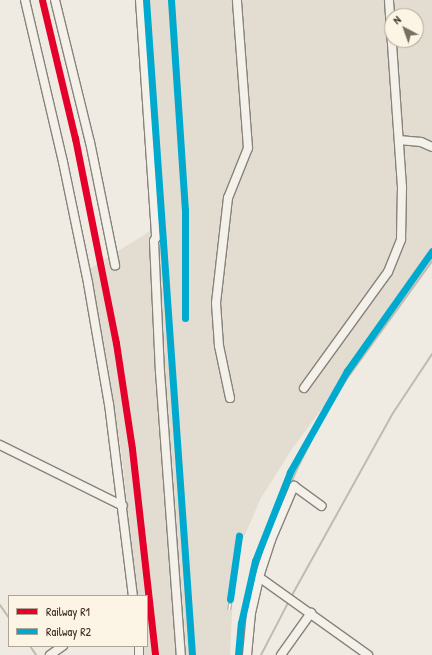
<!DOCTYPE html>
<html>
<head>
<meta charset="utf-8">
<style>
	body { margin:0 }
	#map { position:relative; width:432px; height:655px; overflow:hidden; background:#efebe2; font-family:"Patrick Hand",sans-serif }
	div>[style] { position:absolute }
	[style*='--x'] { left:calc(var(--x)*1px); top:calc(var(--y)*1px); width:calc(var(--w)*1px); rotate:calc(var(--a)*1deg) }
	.built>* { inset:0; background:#e3dcd0 }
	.stream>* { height:2px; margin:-1px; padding:0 1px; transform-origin:1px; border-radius:1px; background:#c3baad }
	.roads { filter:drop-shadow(1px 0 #87827b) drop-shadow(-1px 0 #87827b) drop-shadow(0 1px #87827b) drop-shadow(0 -1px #87827b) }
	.minor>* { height:8px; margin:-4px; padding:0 4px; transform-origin:4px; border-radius:4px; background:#f4f1ea }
	.rail>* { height:3.5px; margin-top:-1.75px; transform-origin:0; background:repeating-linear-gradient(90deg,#fcf5e5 0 6px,#b2aea7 0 12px); box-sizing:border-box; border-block:1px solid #b2aea7 }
	.rail-1>* { height:7px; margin:-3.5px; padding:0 3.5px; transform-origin:3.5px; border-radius:3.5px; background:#e4002b }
	.rail-2>* { height:7px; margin:-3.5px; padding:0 3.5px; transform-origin:3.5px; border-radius:3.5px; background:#00a9ce }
	span { translate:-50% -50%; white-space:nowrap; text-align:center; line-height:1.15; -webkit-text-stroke:4px #fcf5e5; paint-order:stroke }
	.legend { position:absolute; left:8px; top:595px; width:140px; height:52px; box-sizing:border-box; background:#fcf5e5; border:1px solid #afa495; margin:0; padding:5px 7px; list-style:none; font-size:12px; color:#3b2a1e }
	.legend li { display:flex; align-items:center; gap:8px; height:20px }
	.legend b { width:20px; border:1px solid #afa495 }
	.north { position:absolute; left:384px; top:8px; width:40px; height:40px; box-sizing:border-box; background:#fcf5e5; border:1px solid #afa495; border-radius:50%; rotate:319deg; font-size:11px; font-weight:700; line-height:16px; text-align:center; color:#3b2a1e }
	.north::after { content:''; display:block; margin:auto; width:14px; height:18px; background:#7a6e63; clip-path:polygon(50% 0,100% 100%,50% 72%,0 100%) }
</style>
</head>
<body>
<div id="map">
	<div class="built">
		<i style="clip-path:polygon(evenodd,144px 0,432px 0,432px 260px,292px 449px,261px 498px,241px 544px,233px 591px,230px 655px,143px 655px,142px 646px,147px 646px,147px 596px,137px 596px,122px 458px,105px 348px,88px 270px,160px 225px,144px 0,392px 16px,416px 16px,416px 40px,392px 40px,392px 16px)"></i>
	</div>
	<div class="stream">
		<i style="--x:269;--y:535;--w:72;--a:-67"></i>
		<i style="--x:297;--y:469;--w:51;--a:-63.4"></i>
		<i style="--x:320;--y:423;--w:50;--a:-58.8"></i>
		<i style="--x:346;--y:380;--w:147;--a:-54.1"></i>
		<i style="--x:259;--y:566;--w:28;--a:-73"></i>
		<i style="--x:291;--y:597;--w:210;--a:-61"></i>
		<i style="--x:393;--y:413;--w:71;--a:-56.5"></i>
		<i style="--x:0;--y:605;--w:16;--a:55"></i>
		<i style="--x:248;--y:608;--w:28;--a:-77"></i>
		<i style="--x:30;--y:646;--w:11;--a:56"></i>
		<i style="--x:242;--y:655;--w:42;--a:-83.2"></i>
		<i style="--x:261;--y:655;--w:61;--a:-62.6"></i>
	</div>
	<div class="roads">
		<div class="minor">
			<i style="--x:25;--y:0;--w:166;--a:76.8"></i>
			<i style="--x:63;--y:162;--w:124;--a:78.3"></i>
			<i style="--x:88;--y:283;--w:123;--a:80.2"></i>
			<i style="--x:109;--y:404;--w:193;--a:82.9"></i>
			<i style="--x:55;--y:0;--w:146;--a:76.2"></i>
			<i style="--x:90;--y:142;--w:126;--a:78.5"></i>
			<i style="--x:140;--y:0;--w:238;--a:86.1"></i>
			<i style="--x:156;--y:237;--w:4;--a:117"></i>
			<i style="--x:154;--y:241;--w:131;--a:87.4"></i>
			<i style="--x:160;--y:372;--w:284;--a:85.8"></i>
			<i style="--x:399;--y:140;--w:22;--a:5"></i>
			<i style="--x:421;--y:142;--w:12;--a:24"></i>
			<i style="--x:304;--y:388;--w:143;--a:-54.1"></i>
			<i style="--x:388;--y:272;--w:35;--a:-68"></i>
			<i style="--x:401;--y:239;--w:52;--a:-88.9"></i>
			<i style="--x:402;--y:187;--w:187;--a:-94"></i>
			<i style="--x:230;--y:398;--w:53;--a:-101.9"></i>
			<i style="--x:219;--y:346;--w:43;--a:-94"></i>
			<i style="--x:216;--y:303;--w:106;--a:-83.5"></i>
			<i style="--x:228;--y:198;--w:54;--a:-68.2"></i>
			<i style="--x:248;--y:148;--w:148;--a:-94.3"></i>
			<i style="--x:0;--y:445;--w:137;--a:26.4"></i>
			<i style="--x:259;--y:577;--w:134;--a:35.6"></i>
			<i style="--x:139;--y:646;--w:9;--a:90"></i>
			<i style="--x:50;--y:655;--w:16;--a:-35"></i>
			<i style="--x:247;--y:655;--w:42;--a:-84.6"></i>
			<i style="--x:251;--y:613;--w:37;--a:-77"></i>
			<i style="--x:259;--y:577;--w:39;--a:-72"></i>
			<i style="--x:271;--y:540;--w:59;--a:-66.9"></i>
			<i style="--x:294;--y:486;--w:34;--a:36"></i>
			<i style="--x:281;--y:655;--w:52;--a:-54.5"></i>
		</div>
	</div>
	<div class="rail">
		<i style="--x:229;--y:610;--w:75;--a:-82.3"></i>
	</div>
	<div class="rail-1">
		<i style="--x:42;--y:0;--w:142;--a:76.6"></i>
		<i style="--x:75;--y:138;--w:209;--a:78.7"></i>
		<i style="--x:116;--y:343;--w:107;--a:81.4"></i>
		<i style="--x:132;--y:449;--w:207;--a:83.6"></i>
	</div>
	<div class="rail-2">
		<i style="--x:146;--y:0;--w:657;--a:85.98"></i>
		<i style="--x:171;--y:0;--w:210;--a:86.2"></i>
		<i style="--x:185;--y:210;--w:108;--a:90"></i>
		<i style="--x:230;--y:599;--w:64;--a:-81.9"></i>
		<i style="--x:238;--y:655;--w:32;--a:-85"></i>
		<i style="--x:241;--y:623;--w:64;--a:-77.3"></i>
		<i style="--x:255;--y:561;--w:96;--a:-68.5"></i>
		<i style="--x:290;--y:472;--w:116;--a:-60.6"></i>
		<i style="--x:347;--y:371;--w:147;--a:-54.7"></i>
	</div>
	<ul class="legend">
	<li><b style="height:5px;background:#e4002b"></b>Railway R1</li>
	<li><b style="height:5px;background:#00a9ce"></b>Railway R2</li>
	</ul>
	<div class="north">N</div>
</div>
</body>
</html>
